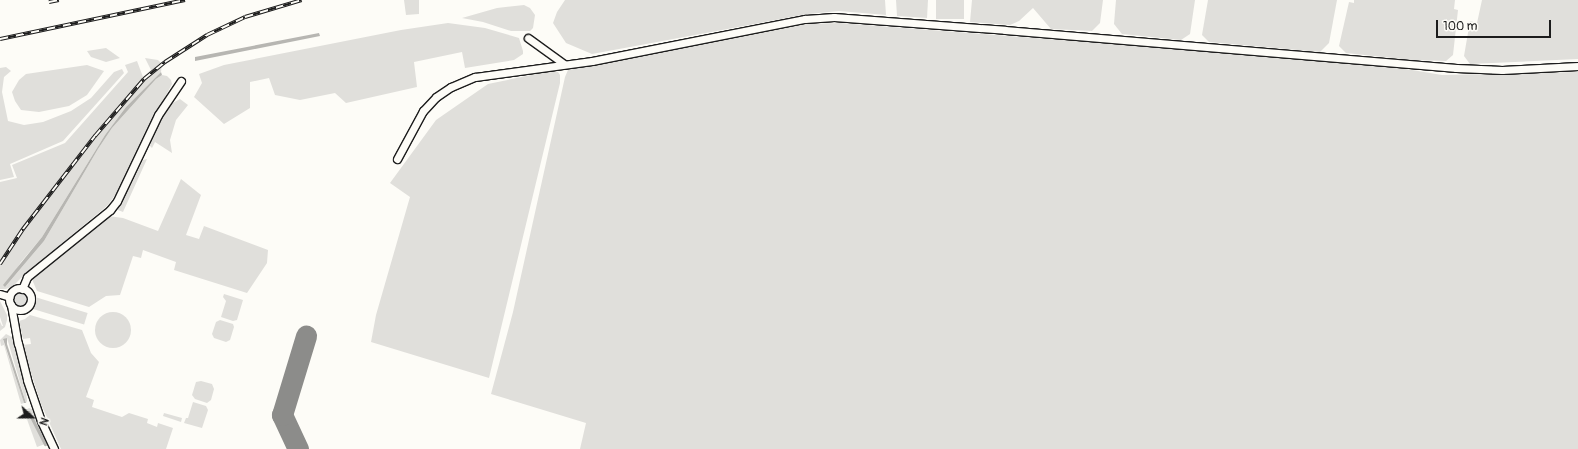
<!DOCTYPE html>
<html>
<head>
<meta charset="utf-8">
<style>
	body { margin:0 }
	#map { position:relative; width:1578px; height:449px; overflow:hidden; background:#fdfcf7; font-family:Pangolin,sans-serif }
	div>[style] { position:absolute }
	[style*='--x'] { left:calc(var(--x)*1px); top:calc(var(--y)*1px); width:calc(var(--w)*1px); rotate:calc(var(--a)*1deg) }
	.green>* { inset:0; background:#e0dfdb; transform-origin:0 0 }
	.round { border-radius:50% }
	.water>* { inset:0; background:#b7b6b2 }
	.stream>* { height:2.5px; margin:-1.25px; padding:0 1.25px; transform-origin:1.25px; border-radius:1.25px; background:#b7b6b2 }
	.taxiway>* { height:21px; margin:-10.5px; padding:0 10.5px; transform-origin:10.5px; border-radius:10.5px; background:#8c8c8a }
	.roads { filter:drop-shadow(1px 0 #1c1c1c) drop-shadow(-1px 0 #1c1c1c) drop-shadow(0 1px #1c1c1c) drop-shadow(0 -1px #1c1c1c) }
	.street>* { height:7px; margin:-3.5px; padding:0 3.5px; transform-origin:3.5px; border-radius:3.5px; background:#fdfcf7 }
	.street>.ring { margin:-3.5px; padding:0; box-sizing:content-box; background:none; border:7px solid #fdfcf7; border-radius:50% }
	.rail>* { height:4px; margin-top:-2px; transform-origin:0; background:repeating-linear-gradient(90deg,#fdfcf7 0 8px,#1c1c1c 0 16px); box-sizing:border-box; border-block:1px solid #1c1c1c }
	span { translate:-50% -50%; white-space:nowrap; text-align:center; line-height:1.15; -webkit-text-stroke:4px #fdfcf7; paint-order:stroke }
	.north { position:absolute; left:12px; top:397px; width:40px; height:40px; -webkit-text-stroke:3px #fdfcf7; paint-order:stroke; rotate:111deg; font-size:11px; font-weight:700; line-height:16px; text-align:center; color:#1c1c1c }
	.north::after { content:''; display:block; margin:auto; width:14px; height:18px; background:#1c1c1c; clip-path:polygon(50% 0,100% 100%,50% 72%,0 100%) }
	.scale { position:absolute; left:1436px; top:20px; width:115px; height:18px; box-sizing:border-box; border:2px solid #1c1c1c; border-top:0; padding-left:5px; font-size:12px; line-height:14px; white-space:nowrap; color:#1c1c1c; -webkit-text-stroke:3px #fdfcf7; paint-order:stroke }
</style>
</head>
<body>
<div id="map">
	<div class="green">
		<i style="clip-path:polygon(404px 0,419px 0,419px 14px,406px 15px)"></i>
		<i style="clip-path:polygon(565px 0,885px 0,886px 15px,839px 11px,808px 14px,592px 54px,566px 43px,553px 23px,557px 12px)"></i>
		<i style="clip-path:polygon(896px 0,928px 0,927px 18px,897px 16px)"></i>
		<i style="left:936px;top:0;width:28px;height:19px"></i>
		<i style="clip-path:polygon(972px 0,1103px 0,1100px 23px,1092px 31px,1051px 29px,1033px 8px,1019px 21px,1010px 25px,970px 22px)"></i>
		<i style="clip-path:polygon(1116px 0,1195px 0,1190px 34px,1181px 40px,1122px 34px,1114px 24px)"></i>
		<i style="clip-path:polygon(1208px 0,1337px 0,1329px 43px,1320px 52px,1209px 42px,1202px 35px)"></i>
		<i style="clip-path:polygon(1354px 0,1455px 0,1454px 9px,1458px 10px,1453px 55px,1446px 61px,1411px 60px,1346px 53px,1339px 46px,1349px 2px,1354px 3px)"></i>
		<i style="clip-path:polygon(1482px 0,1578px 0,1578px 59px,1470px 64px,1464px 56px,1470px 21px,1477px 23px)"></i>
		<i style="clip-path:polygon(524px 5px,530px 8px,535px 15px,533px 28px,530px 31px,511px 31px,483px 22px,462px 18px,497px 8px)"></i>
		<i style="clip-path:polygon(448px 23px,485px 28px,519px 38px,523px 51px,523px 54px,514px 60px,465px 68px,462px 52px,414px 62px,417px 87px,346px 103px,335px 93px,300px 100px,275px 95px,269px 78px,250px 82px,250px 108px,224px 124px,194px 97px,202px 83px,199px 74px,224px 65px,401px 30px)"></i>
		<i style="clip-path:polygon(840px 23px,1336px 61px,1394px 67px,1442px 75px,1578px 72px,1578px 449px,580px 449px,586px 423px,491px 394px,513px 312px,565px 77px,568px 70px,807px 24px)"></i>
		<i style="clip-path:polygon(106px 48px,120px 58px,106px 62px,91px 57px,87px 51px)"></i>
		<i style="clip-path:polygon(145px 58px,158px 60px,162px 64px,161px 72px,126px 107px,105px 135px,42px 237px,21px 262px,5px 287px,44px 241px,98px 149px,112px 128px,156px 79px,162px 75px,167px 76px,171px 80px,172px 84px,139px 146px,122px 186px,107px 206px,27px 272px,13px 286px,6px 289px,0 289px,0 182px,17px 178px,12px 165px,65px 143px,128px 72px,125px 65px,137px 61px,143px 77px,151px 70px)"></i>
		<i style="clip-path:polygon(87px 65px,104px 71px,87px 95px,69px 106px,39px 112px,21px 110px,15px 101px,12px 92px,19px 80px,26px 74px)"></i>
		<i style="clip-path:polygon(6px 67px,11px 71px,4px 77px,2px 92px,8px 121px,24px 125px,43px 122px,71px 111px,91px 98px,114px 72px,122px 69px,124px 73px,63px 141px,10px 164px,14px 177px,0 180px,0 68px)"></i>
		<i style="clip-path:polygon(551px 71px,558px 72px,560px 75px,560px 83px,489px 378px,371px 342px,376px 315px,410px 197px,390px 183px,436px 120px,488px 84px)"></i>
		<i style="clip-path:polygon(180px 99px,188px 105px,176px 120px,170px 140px,172px 153px,155px 142px,152px 148px,150px 146px,153px 136px,169px 105px)"></i>
		<i style="clip-path:polygon(147px 159px,123px 212px,118px 210px,117px 208px,131px 185px,143px 160px)"></i>
		<i style="clip-path:polygon(181px 179px,201px 195px,186px 235px,199px 239px,204px 226px,268px 250px,267px 263px,247px 293px,174px 270px,176px 262px,143px 250px,141px 258px,133px 256px,120px 295px,106px 296px,89px 307px,37px 291px,31px 277px,63px 254px,108px 216px,123px 218px,158px 231px)"></i>
		<i class="round" style="left:14px;top:293px;width:14px;height:14px"></i>
		<i style="clip-path:polygon(224px 294px,243px 300px,237px 320px,233px 321px,221px 317px,226px 301px,223px 297px)"></i>
		<i style="left:35px;top:297px;width:55px;height:12px;rotate:17deg"></i>
		<i style="clip-path:polygon(0 301px,7px 315px,7px 320px,5px 327px,0 331px,0 322px,2px 326px,3px 326px,0 317px)"></i>
		<i class="round" style="left:95px;top:312px;width:36px;height:36px"></i>
		<i style="clip-path:polygon(30px 315px,82px 330px,91px 353px,99px 362px,86px 397px,94px 400px,92px 407px,122px 417px,129px 413px,148px 419px,147px 423px,157px 427px,158px 423px,173px 428px,166px 449px,61px 449px,41px 404px,22px 345px,31px 344px,30px 338px,23px 339px,19px 321px,25px 319px)"></i>
		<i style="clip-path:polygon(220px 320px,233px 324px,234px 327px,230px 340px,226px 342px,214px 338px,212px 334px,216px 322px)"></i>
		<i style="clip-path:polygon(6px 334px,12px 337px,26px 390px,27px 401px,26px 403px,7px 338px,3px 340px,24px 403px,21px 404px,4px 345px,1px 346px,0 340px)"></i>
		<i style="clip-path:polygon(201px 381px,212px 384px,214px 389px,211px 400px,207px 403px,195px 399px,192px 395px,196px 382px)"></i>
		<i style="clip-path:polygon(193px 402px,206px 406px,208px 410px,202px 428px,184px 423px,186px 418px,188px 418px)"></i>
		<i style="clip-path:polygon(29px 408px,32px 409px,45px 439px,45px 444px,37px 447px,24px 411px)"></i>
		<i style="clip-path:polygon(164px 413px,182px 418px,181px 422px,163px 416px)"></i>
	</div>
	<div class="water">
		<i style="clip-path:polygon(319px 33px,320px 36px,195px 61px,195px 57px)"></i>
		<i style="clip-path:polygon(161px 72px,162px 75px,156px 79px,112px 128px,98px 149px,44px 241px,5px 287px,3px 285px,42px 237px,105px 135px,126px 107px)"></i>
		<i style="clip-path:polygon(7px 338px,7px 344px,26px 403px,24px 403px,3px 339px)"></i>
	</div>
	<div class="stream">
		<i style="--x:29;--y:412;--w:36;--a:63"></i>
	</div>
	<div class="taxiway">
		<i style="--x:298;--y:449;--w:38;--a:-115"></i>
		<i style="--x:282;--y:415;--w:83;--a:-73.1"></i>
	</div>
	<div class="roads">
		<div class="street">
			<i style="--x:528;--y:38;--w:44;--a:35.8"></i>
			<i style="--x:397;--y:159;--w:55;--a:-61.6"></i>
			<i style="--x:423;--y:111;--w:19;--a:-47"></i>
			<i style="--x:436;--y:97;--w:18;--a:-34"></i>
			<i style="--x:451;--y:87;--w:26;--a:-23"></i>
			<i style="--x:475;--y:77;--w:118;--a:-7.8"></i>
			<i style="--x:592;--y:61;--w:217;--a:-11.2"></i>
			<i style="--x:805;--y:19;--w:29;--a:-4"></i>
			<i style="--x:834;--y:17;--w:171;--a:4.3"></i>
			<i style="--x:1005;--y:30;--w:453;--a:4.8"></i>
			<i style="--x:1456;--y:68;--w:46;--a:2.5"></i>
			<i style="--x:1502;--y:70;--w:76;--a:-3"></i>
			<i class="ring" style="left:9px;top:288px;width:15px;height:15px"></i>
			<i style="--x:22;--y:289;--w:13;--a:-67"></i>
			<i style="--x:27;--y:277;--w:107;--a:-38.9"></i>
			<i style="--x:110;--y:210;--w:11;--a:-52"></i>
			<i style="--x:117;--y:201;--w:95;--a:-64.5"></i>
			<i style="--x:158;--y:115;--w:41;--a:-55.9"></i>
			<i style="--x:0;--y:294;--w:10;--a:17"></i>
			<i style="--x:11;--y:305;--w:39;--a:80"></i>
			<i style="--x:18;--y:343;--w:38;--a:76"></i>
			<i style="--x:27;--y:380;--w:43;--a:71.1"></i>
			<i style="--x:41;--y:421;--w:31;--a:65"></i>
		</div>
	</div>
	<div class="rail">
		<i style="--x:49;--y:2;--w:10;--a:-11"></i>
		<i style="--x:0;--y:39;--w:189;--a:-11.9"></i>
		<i style="--x:0;--y:264;--w:42;--a:-56.7"></i>
		<i style="--x:23;--y:229;--w:118;--a:-52.3"></i>
		<i style="--x:95;--y:136;--w:75;--a:-49.3"></i>
		<i style="--x:144;--y:79;--w:27;--a:-39"></i>
		<i style="--x:165;--y:62;--w:50;--a:-32.7"></i>
		<i style="--x:207;--y:35;--w:42;--a:-25.3"></i>
		<i style="--x:245;--y:17;--w:59;--a:-16.6"></i>
	</div>
	<div class="north">N</div>
	<div class="scale">100 m</div>
</div>
</body>
</html>
